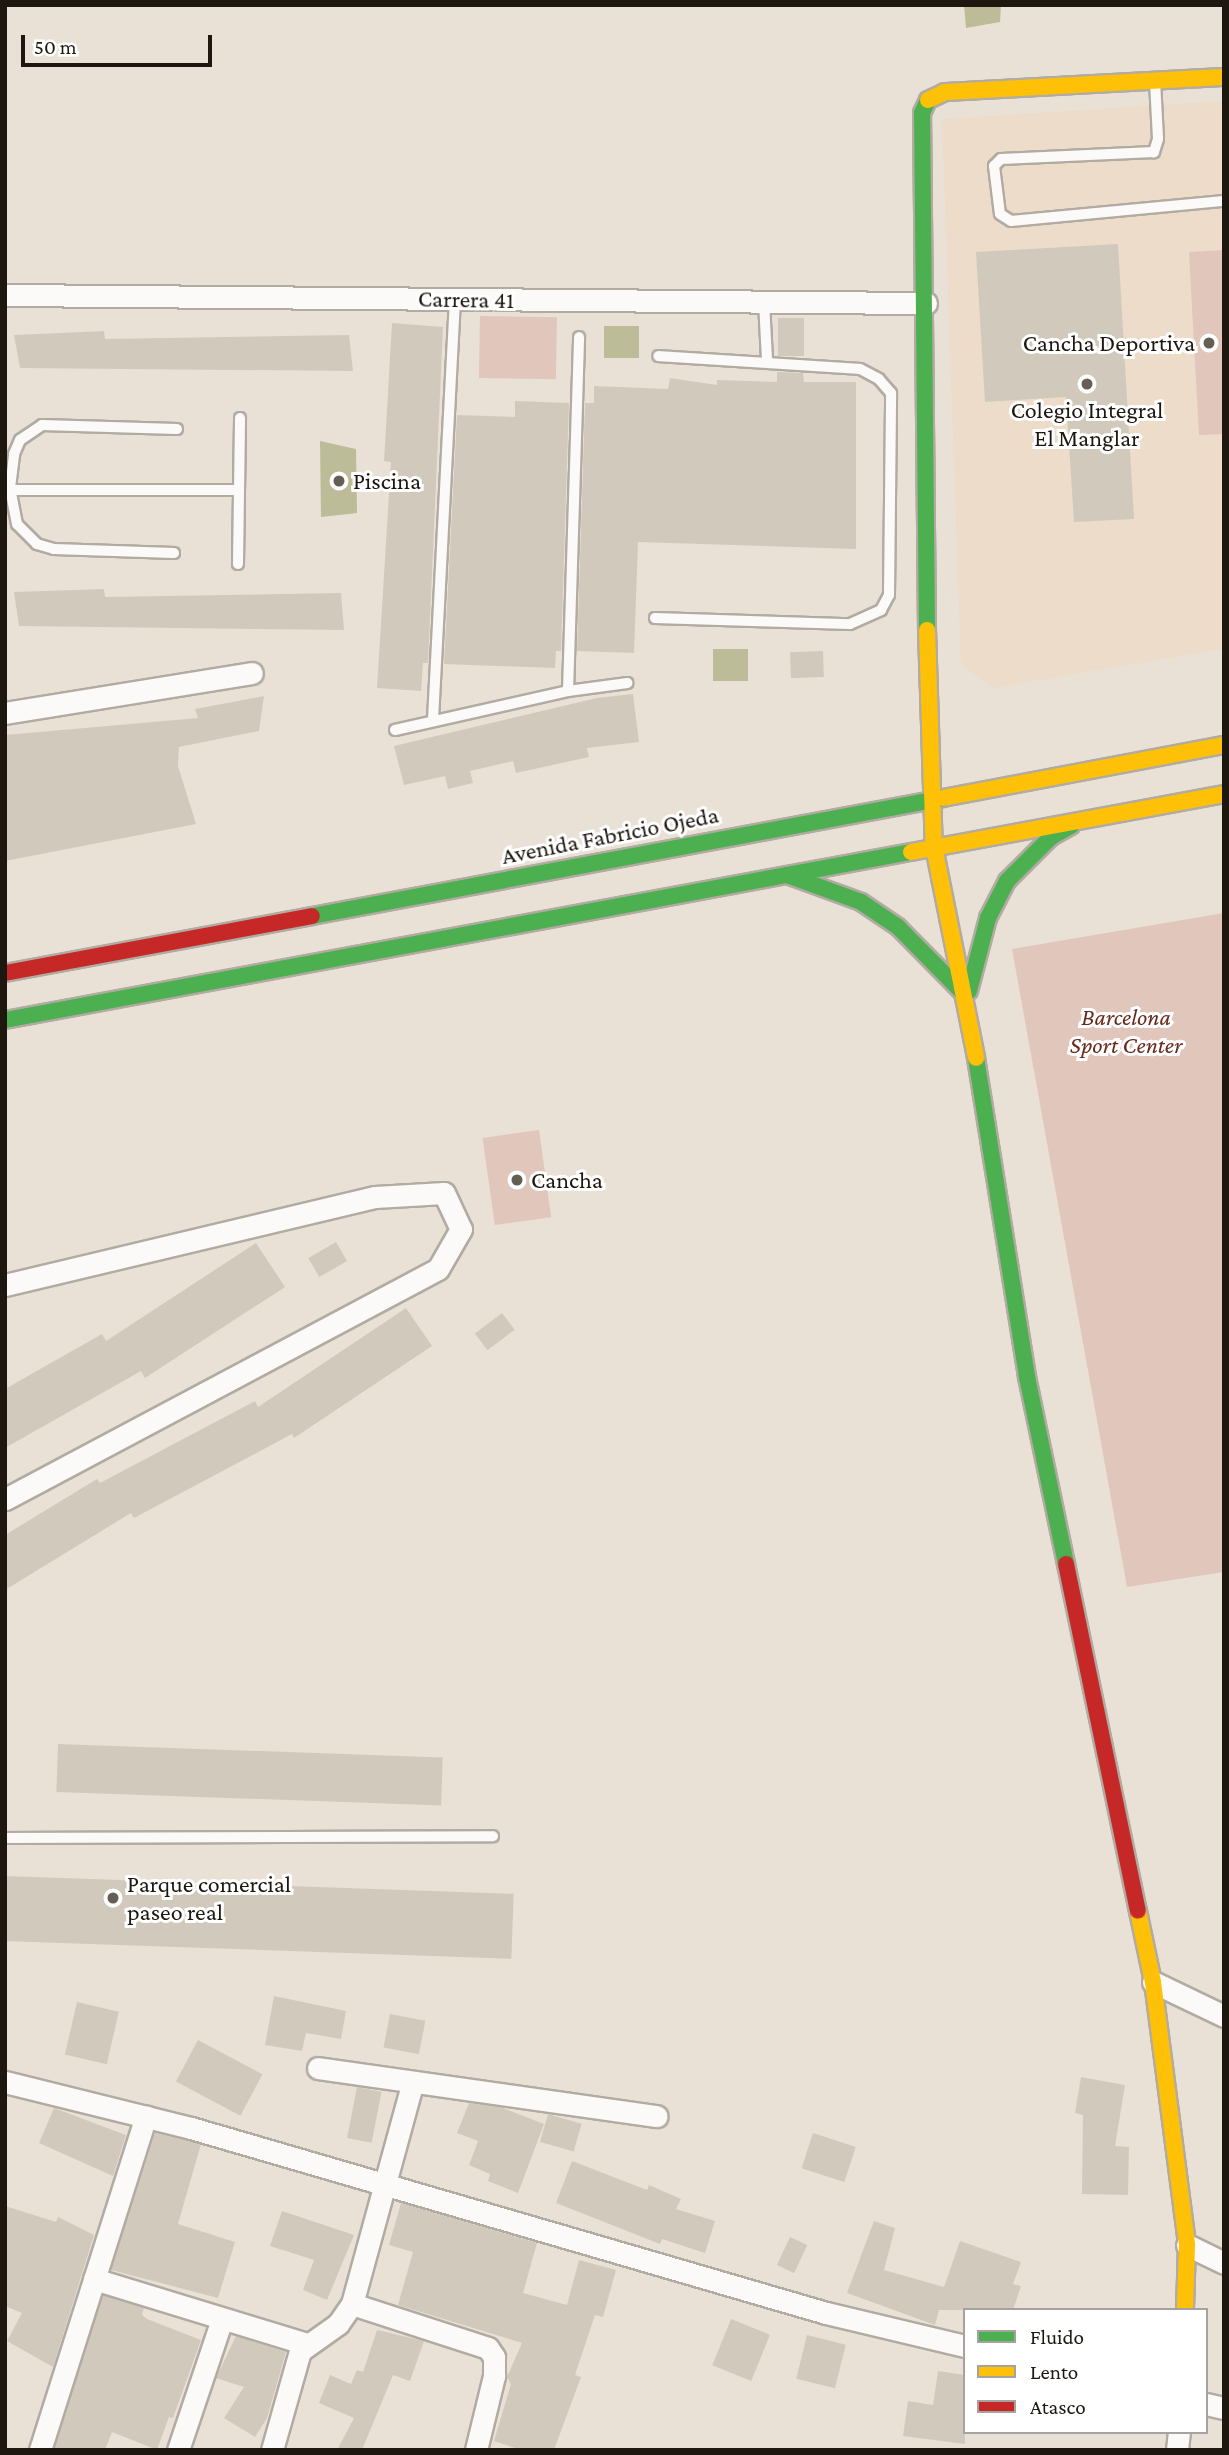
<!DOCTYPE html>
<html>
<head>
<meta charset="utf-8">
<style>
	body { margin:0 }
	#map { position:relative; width:1229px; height:2455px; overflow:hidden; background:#eae1d6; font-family:"Crimson Pro",serif }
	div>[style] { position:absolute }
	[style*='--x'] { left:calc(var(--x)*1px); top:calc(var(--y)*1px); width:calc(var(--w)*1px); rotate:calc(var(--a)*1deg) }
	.built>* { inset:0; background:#ecdcc9 }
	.green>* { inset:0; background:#e1c6bb; transform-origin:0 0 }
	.water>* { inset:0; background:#bdbc98; transform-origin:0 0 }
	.building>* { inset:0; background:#d1cabc; transform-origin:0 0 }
	.roads { filter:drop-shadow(2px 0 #b1aba2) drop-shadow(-2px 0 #b1aba2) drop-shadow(0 2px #b1aba2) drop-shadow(0 -2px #b1aba2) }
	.lane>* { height:10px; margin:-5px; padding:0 5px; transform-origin:5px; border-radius:5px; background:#fcfaf9 }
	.street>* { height:21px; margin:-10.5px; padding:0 10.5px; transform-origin:10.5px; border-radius:10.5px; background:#fcfaf9 }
	.fast>* { height:16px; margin:-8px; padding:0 8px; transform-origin:8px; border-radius:8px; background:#4caf50 }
	.slow>* { height:16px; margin:-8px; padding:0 8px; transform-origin:8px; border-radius:8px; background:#ffc107 }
	.jam>* { height:16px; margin:-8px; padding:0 8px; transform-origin:8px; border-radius:8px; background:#c62828 }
	.dots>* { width:19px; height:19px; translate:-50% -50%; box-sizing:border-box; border:4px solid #fff; border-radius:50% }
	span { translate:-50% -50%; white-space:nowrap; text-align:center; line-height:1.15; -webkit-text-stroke:6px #fff; paint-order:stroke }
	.street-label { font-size:24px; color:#1d1710 }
	.poi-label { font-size:24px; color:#1d1710 }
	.right { translate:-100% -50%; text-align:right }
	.left { translate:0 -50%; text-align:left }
	.park-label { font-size:24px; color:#67291b; font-style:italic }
	.frame { position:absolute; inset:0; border:7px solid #1d1710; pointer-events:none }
	.legend { position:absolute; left:963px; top:2308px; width:245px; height:126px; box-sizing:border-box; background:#fff; border:2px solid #a5a29f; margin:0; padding:9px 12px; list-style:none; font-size:21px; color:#1d1710 }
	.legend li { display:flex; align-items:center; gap:14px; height:35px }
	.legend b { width:35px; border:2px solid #a5a29f }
	.scale { position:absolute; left:21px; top:35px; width:191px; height:32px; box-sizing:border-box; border:4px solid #1d1710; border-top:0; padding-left:9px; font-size:21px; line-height:24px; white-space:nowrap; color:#1d1710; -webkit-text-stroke:5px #fff; paint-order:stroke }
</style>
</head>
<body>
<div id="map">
	<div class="built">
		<i style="clip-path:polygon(1224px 101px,1224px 649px,993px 688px,961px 664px,942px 119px)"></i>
	</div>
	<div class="green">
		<i style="clip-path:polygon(1224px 250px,1224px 434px,1199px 435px,1189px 252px)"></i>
		<i style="left:480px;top:316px;width:77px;height:62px;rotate:1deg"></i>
		<i style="clip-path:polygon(1224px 913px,1224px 1572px,1127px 1587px,1012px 949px)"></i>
		<i style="left:539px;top:1130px;width:88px;height:57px;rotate:82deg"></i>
	</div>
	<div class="water">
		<i style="clip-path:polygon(964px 5px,1001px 5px,1000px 22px,966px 28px)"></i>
		<i style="left:604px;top:326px;width:35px;height:32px"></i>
		<i style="clip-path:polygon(320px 441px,356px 449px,357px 513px,321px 517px)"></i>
		<i style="left:713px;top:649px;width:35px;height:32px"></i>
	</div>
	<div class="building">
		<i style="clip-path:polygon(1118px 244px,1134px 519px,1074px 522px,1066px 397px,985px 402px,976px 252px)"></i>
		<i style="left:778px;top:318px;width:26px;height:38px"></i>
		<i style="clip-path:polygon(392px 323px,443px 327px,428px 663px,423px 663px,421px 691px,377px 688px,391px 462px,384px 461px)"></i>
		<i style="clip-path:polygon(104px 331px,105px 339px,349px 335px,353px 371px,20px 368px,14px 335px)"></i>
		<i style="clip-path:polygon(777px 372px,803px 373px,804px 382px,856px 382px,856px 549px,638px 542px,634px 653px,577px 651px,585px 403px,594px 403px,594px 386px,668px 389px,670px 378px,717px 385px,717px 380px,777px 382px)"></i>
		<i style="clip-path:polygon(515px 401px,569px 403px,561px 651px,556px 651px,555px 668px,444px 664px,457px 415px,515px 417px)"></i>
		<i style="clip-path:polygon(104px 589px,105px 597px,341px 593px,344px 630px,19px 626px,14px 592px)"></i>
		<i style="left:823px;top:651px;width:26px;height:33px;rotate:88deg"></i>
		<i style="clip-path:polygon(633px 694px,639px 742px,587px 748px,589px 757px,516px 773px,513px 761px,470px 771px,473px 783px,448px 789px,445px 776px,404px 785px,394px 746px,597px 698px)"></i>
		<i style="clip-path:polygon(264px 696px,259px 731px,179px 747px,178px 766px,196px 824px,5px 861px,5px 735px,198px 718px,195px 709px)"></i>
		<i style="left:336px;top:1242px;width:22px;height:32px;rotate:60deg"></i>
		<i style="clip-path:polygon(256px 1243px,285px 1287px,145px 1378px,141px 1371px,5px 1448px,5px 1389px,102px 1334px,106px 1341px)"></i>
		<i style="clip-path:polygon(406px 1308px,432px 1346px,294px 1438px,292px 1434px,134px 1518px,131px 1513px,5px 1590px,5px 1535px,97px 1479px,100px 1483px,255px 1401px,258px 1407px)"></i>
		<i style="left:502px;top:1313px;width:21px;height:34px;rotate:53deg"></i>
		<i style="left:58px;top:1744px;width:385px;height:48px;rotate:2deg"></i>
		<i style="left:5px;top:1876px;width:509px;height:65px;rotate:2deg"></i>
		<i style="clip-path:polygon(274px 1996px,346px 2011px,341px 2039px,306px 2033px,302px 2051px,265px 2045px)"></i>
		<i style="left:77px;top:2002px;width:43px;height:54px;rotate:13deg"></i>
		<i style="left:390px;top:2014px;width:36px;height:34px;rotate:11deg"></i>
		<i style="left:198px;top:2040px;width:73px;height:47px;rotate:28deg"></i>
		<i style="clip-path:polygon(1081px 2077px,1125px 2085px,1115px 2146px,1129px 2147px,1128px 2195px,1082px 2194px,1083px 2115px,1075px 2113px)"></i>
		<i style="left:357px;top:2087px;width:25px;height:52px;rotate:11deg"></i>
		<i style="clip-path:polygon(469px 2103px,500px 2107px,544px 2124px,518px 2193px,488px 2181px,490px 2174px,469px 2165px,478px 2141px,457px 2133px)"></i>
		<i style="clip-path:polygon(54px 2108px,126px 2135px,113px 2176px,39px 2143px)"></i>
		<i style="left:548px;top:2114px;width:35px;height:29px;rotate:16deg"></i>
		<i style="clip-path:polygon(155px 2133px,201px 2144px,178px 2224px,235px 2242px,218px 2298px,111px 2270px)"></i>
		<i style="left:813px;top:2133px;width:45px;height:37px;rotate:18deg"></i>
		<i style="clip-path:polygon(572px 2161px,647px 2190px,649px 2185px,681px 2199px,676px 2209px,715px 2221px,705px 2253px,662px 2239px,660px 2244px,556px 2203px)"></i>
		<i style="clip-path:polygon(401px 2203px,537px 2243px,523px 2293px,567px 2305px,579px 2260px,616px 2270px,603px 2317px,595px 2315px,575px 2375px,581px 2377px,554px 2450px,521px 2450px,494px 2441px,511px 2384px,507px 2377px,522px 2343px,398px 2305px,413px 2252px,389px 2245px)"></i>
		<i style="clip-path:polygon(5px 2206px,56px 2222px,58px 2217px,94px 2235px,53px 2367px,7px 2341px,22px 2313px,5px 2306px)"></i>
		<i style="clip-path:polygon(282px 2211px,354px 2235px,327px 2300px,303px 2290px,314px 2260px,270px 2246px)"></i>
		<i style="clip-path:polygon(874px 2221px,895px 2228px,884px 2270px,944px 2287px,960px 2241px,1021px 2262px,1013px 2284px,1021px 2286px,1013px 2310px,939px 2310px,935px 2325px,847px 2293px)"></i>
		<i style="left:790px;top:2237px;width:19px;height:31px;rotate:25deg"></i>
		<i style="clip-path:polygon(103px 2295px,144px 2308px,142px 2315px,147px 2319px,201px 2340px,173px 2418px,169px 2417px,157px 2450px,112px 2432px,105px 2450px,54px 2450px)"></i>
		<i style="left:731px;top:2319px;width:42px;height:50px;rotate:22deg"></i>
		<i style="clip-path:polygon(377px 2330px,424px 2341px,410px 2381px,393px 2375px,362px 2450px,337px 2450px,354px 2418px,319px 2403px,330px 2375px,351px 2384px,357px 2370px,363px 2372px)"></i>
		<i style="left:807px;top:2335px;width:40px;height:45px;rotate:14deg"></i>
		<i style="clip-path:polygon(236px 2336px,286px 2352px,267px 2418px,255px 2437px,224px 2418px,244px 2387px,216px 2378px)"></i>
		<i style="clip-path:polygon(938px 2371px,965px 2375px,965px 2444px,903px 2436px,908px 2401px,933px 2405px)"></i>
	</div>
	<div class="roads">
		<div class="lane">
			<i style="--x:1155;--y:81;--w:58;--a:87"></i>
			<i style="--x:1158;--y:139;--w:14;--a:107"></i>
			<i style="--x:1154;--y:152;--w:153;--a:177.4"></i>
			<i style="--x:1001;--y:159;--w:10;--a:135"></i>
			<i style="--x:994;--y:166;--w:48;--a:82.9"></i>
			<i style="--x:1000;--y:214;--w:13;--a:32"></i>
			<i style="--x:1011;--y:221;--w:214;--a:-5.4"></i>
			<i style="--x:764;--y:302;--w:58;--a:87"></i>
			<i style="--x:5;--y:490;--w:233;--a:0"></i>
			<i style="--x:174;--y:553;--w:120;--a:-178.1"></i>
			<i style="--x:54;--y:549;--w:18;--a:-164"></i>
			<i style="--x:37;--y:544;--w:28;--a:-135"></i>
			<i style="--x:17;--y:524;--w:37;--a:-101"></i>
			<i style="--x:10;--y:488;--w:34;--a:-83"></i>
			<i style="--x:14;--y:454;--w:15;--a:-67"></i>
			<i style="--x:20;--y:440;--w:27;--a:-34"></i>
			<i style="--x:42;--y:425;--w:135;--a:1.7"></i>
			<i style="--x:238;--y:564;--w:146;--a:-89.2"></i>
			<i style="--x:655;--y:618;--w:195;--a:1.8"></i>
			<i style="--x:850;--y:624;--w:34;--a:-24"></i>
			<i style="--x:881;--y:610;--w:17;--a:-62"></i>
			<i style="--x:889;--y:595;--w:202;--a:-89.4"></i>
			<i style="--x:891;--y:393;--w:18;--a:-131"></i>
			<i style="--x:879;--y:379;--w:21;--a:-152"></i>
			<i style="--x:860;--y:369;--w:202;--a:-176.3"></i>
			<i style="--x:568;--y:691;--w:354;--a:-88.2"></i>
			<i style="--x:433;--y:719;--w:422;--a:-87"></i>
			<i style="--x:395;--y:730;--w:177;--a:-12.7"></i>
			<i style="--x:568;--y:691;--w:60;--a:-7.7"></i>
			<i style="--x:5;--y:1838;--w:488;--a:-0.2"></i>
		</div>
		<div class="street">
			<i style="--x:5;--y:295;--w:921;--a:0.5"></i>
			<i style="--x:5;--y:713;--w:250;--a:-9.2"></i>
			<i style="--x:5;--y:1285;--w:380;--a:-13.4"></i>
			<i style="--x:375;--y:1197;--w:69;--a:-3.3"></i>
			<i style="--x:444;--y:1193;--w:40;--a:65"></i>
			<i style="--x:461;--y:1229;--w:46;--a:119.9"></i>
			<i style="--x:438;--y:1269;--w:490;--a:152"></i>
			<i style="--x:1153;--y:1982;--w:79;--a:25.6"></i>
			<i style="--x:318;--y:2068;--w:342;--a:8.1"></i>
			<i style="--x:5;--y:2082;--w:192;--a:13.9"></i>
			<i style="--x:191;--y:2128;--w:661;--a:16.24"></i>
			<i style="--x:826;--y:2313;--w:143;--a:13.4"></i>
			<i style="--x:1187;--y:2245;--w:41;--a:25.9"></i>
			<i style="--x:94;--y:2279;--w:222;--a:17"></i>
			<i style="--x:352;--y:2304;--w:143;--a:17.9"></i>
			<i style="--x:488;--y:2348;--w:11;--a:56"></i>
			<i style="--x:494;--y:2357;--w:19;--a:90"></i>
			<i style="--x:494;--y:2376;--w:76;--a:103.7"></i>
			<i style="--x:1206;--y:2404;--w:18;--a:13"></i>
			<i style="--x:40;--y:2450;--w:350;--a:-72.4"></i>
			<i style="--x:178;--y:2450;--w:138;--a:-71.4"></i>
			<i style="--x:272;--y:2450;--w:103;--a:-74.2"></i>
			<i style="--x:300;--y:2351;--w:47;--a:-35.4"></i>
			<i style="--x:338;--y:2324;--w:24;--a:-55"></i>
			<i style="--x:352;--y:2304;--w:228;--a:-74.7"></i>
			<i style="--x:1177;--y:2450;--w:18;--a:-84"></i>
		</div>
		<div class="fast">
			<i style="--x:927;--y:630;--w:517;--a:-90.55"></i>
			<i style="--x:922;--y:113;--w:14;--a:-65"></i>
			<i style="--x:787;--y:875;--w:79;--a:20"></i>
			<i style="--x:861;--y:902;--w:45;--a:34"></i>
			<i style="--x:898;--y:927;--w:93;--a:45.4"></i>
			<i style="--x:312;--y:916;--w:642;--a:-10.59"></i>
			<i style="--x:969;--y:991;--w:75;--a:-75.4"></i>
			<i style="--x:988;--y:918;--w:42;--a:-62.8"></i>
			<i style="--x:1007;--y:881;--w:62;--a:-45"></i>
			<i style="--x:1051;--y:837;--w:23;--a:-29"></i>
			<i style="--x:5;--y:1020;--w:921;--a:-10.51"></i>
			<i style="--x:976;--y:1058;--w:323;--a:80.9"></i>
			<i style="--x:1027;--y:1377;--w:191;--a:78.2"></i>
		</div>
		<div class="slow">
			<i style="--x:928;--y:100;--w:19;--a:-25"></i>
			<i style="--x:945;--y:92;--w:279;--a:-3.1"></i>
			<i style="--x:927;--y:630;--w:217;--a:88.2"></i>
			<i style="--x:934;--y:847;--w:215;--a:78.7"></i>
			<i style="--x:943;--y:798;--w:286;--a:-10.7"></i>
			<i style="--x:911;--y:852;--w:318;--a:-10.5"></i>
			<i style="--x:1138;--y:1911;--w:73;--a:78.1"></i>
			<i style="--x:1153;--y:1982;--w:265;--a:82.6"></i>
			<i style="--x:1187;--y:2245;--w:65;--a:91.8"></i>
		</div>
		<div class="jam">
			<i style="--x:5;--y:973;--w:312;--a:-10.5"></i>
			<i style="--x:1066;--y:1564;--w:354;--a:78.3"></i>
		</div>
	</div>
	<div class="dots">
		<i style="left:1209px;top:343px;background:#655e55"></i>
		<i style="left:1087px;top:384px;background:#655e55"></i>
		<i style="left:339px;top:481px;background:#655e55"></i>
		<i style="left:517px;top:1180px;background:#655e55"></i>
		<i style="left:113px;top:1898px;background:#655e55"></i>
	</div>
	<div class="street-label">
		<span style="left:466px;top:299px;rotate:1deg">Carrera 41</span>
		<span style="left:610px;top:835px;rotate:-11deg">Avenida Fabricio Ojeda</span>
	</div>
	<div class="poi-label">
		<span class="right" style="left:1195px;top:343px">Cancha Deportiva</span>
		<span style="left:1087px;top:424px">Colegio Integral<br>El Manglar</span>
		<span class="left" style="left:353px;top:481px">Piscina</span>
		<span class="left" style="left:531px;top:1180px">Cancha</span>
		<span class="left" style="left:127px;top:1898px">Parque comercial<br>paseo real</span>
	</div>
	<div class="park-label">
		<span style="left:1126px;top:1031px">Barcelona<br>Sport Center</span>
	</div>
	<div class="frame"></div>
	<ul class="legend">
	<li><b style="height:9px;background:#4caf50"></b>Fluido</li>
	<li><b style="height:9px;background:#ffc107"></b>Lento</li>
	<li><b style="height:9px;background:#c62828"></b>Atasco</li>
	</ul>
	<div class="scale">50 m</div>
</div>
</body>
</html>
